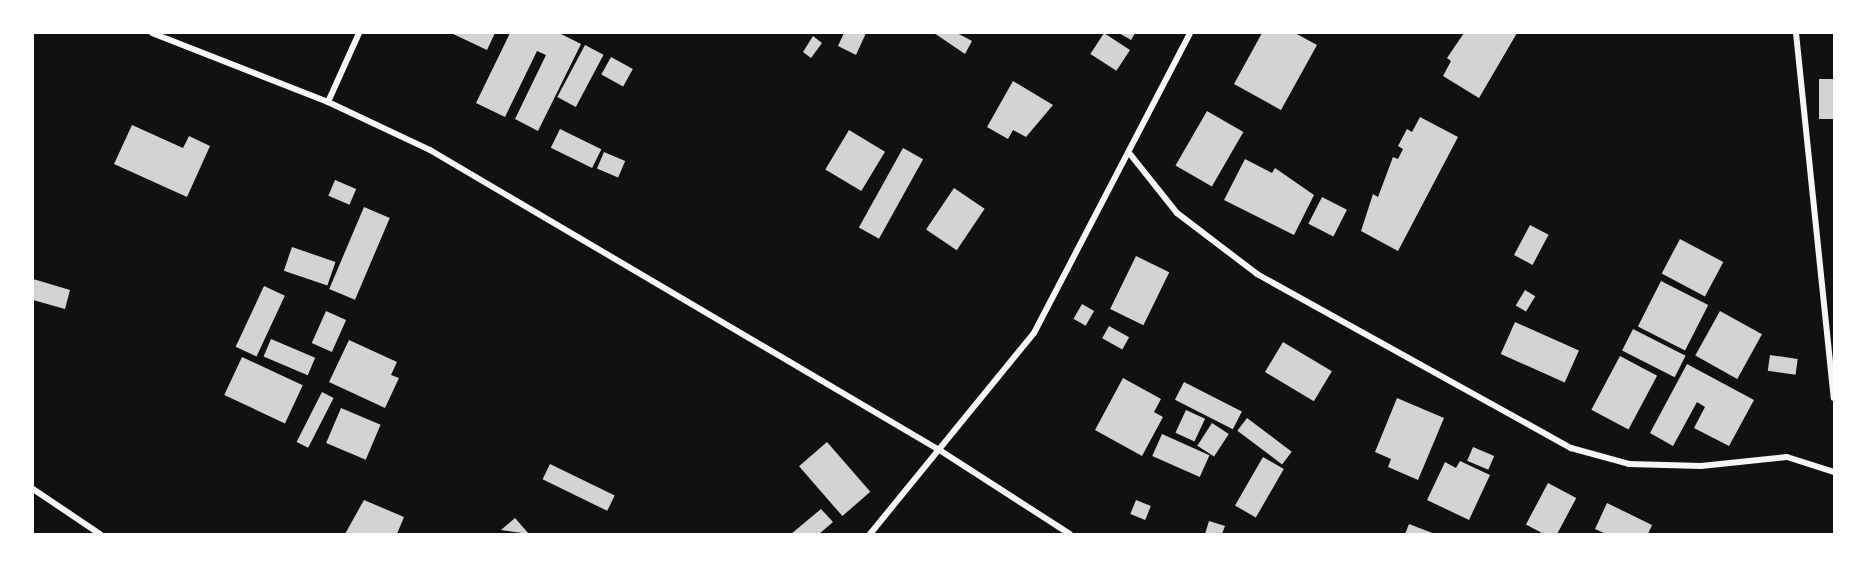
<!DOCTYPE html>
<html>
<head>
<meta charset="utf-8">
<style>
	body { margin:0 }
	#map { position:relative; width:1867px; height:567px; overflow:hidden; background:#111; font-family:"PT Sans",sans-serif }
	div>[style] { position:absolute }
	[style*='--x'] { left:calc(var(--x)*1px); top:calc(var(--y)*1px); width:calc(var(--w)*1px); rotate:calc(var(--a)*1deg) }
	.building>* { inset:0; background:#d3d3d3; transform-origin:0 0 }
	.minor>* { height:6px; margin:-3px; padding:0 3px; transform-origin:3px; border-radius:3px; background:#f5f5f5 }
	span { translate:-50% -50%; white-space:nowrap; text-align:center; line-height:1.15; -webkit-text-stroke:4.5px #fff; paint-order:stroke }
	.frame { position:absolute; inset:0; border:34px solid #fff; pointer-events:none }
</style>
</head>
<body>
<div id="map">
	<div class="building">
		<i style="clip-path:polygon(451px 33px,495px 33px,487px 50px)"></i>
		<i style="clip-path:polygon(510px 33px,559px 33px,581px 44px,538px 131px,515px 119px,546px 55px,537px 51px,505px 117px,476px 103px)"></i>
		<i style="clip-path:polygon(844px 33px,866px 33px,856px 55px,838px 46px)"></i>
		<i style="clip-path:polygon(934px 33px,957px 33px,972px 41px,965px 54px)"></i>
		<i style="left:1104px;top:33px;width:31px;height:25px;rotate:33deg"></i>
		<i style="clip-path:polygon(1119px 33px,1135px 33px,1131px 40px)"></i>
		<i style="clip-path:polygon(1262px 33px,1295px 33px,1317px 45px,1281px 110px,1234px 84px)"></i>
		<i style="clip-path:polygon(1464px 33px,1517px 33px,1479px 98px,1443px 76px,1451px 61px,1447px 58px)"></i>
		<i style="clip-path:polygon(813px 36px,822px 43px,811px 58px,803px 52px)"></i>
		<i style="left:585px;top:45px;width:21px;height:59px;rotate:28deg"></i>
		<i style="left:611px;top:57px;width:25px;height:20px;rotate:29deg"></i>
		<i style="left:1819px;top:79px;width:15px;height:40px"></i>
		<i style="clip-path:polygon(1013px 81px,1053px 105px,1026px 137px,1013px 130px,1008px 139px,987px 127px)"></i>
		<i style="left:1207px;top:111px;width:42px;height:63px;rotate:30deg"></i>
		<i style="clip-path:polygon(1420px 117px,1458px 137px,1398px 251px,1361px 231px,1373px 194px,1378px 197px,1393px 157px,1398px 159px,1403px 149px,1398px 146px,1407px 129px,1412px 132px)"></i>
		<i style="clip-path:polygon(132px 125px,183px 148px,189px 136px,210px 146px,187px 197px,114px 164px)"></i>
		<i style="left:560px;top:129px;width:46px;height:21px;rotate:26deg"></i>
		<i style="left:849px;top:130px;width:42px;height:46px;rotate:31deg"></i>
		<i style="left:903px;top:148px;width:23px;height:91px;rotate:29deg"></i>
		<i style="left:604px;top:152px;width:23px;height:18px;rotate:23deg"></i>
		<i style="clip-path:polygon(1245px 159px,1272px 173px,1275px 168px,1314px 195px,1294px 235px,1224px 200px)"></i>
		<i style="left:335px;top:180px;width:23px;height:17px;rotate:23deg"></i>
		<i style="left:954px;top:188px;width:37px;height:50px;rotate:34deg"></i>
		<i style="left:1322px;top:197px;width:28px;height:30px;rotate:27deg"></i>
		<i style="left:364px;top:207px;width:28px;height:89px;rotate:23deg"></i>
		<i style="left:1530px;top:225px;width:21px;height:34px;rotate:28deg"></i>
		<i style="left:1680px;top:239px;width:49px;height:39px;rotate:28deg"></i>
		<i style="left:292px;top:247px;width:46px;height:25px;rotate:19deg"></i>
		<i style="left:1136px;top:256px;width:37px;height:59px;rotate:26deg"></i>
		<i style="clip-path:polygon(33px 279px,70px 290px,65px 309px,33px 300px)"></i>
		<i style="left:1661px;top:281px;width:53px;height:51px;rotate:27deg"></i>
		<i style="left:264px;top:286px;width:23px;height:67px;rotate:25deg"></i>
		<i style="left:1525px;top:290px;width:12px;height:18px;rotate:31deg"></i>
		<i style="left:1082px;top:304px;width:14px;height:17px;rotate:30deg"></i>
		<i style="left:326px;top:311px;width:22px;height:35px;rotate:24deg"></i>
		<i style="left:1720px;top:311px;width:48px;height:51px;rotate:29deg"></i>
		<i style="left:1515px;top:322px;width:70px;height:35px;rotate:24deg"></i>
		<i style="left:1109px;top:326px;width:23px;height:14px;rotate:29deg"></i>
		<i style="left:1633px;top:329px;width:59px;height:24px;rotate:27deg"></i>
		<i style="left:271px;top:339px;width:48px;height:19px;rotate:23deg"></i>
		<i style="clip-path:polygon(349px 340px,397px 362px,391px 375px,399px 378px,385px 408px,329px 382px)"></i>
		<i style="left:1283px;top:342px;width:57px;height:35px;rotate:31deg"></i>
		<i style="left:1770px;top:355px;width:28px;height:16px;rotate:8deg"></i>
		<i style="left:1620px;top:356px;width:42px;height:61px;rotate:28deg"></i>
		<i style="left:242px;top:357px;width:67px;height:42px;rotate:25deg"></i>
		<i style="clip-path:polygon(1687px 364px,1754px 400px,1729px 446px,1694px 428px,1705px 407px,1697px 402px,1673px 446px,1650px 433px)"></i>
		<i style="clip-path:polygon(1123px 378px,1161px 399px,1154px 412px,1163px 417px,1142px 456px,1095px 430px)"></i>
		<i style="left:1184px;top:382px;width:65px;height:20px;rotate:27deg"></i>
		<i style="left:322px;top:392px;width:13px;height:56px;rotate:27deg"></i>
		<i style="clip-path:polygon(1397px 398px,1444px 418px,1418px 480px,1388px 467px,1391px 459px,1375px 452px)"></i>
		<i style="left:341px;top:408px;width:43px;height:38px;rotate:23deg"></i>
		<i style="left:1186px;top:410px;width:21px;height:25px;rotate:25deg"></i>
		<i style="left:1247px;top:418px;width:56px;height:16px;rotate:37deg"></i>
		<i style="left:1212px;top:423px;width:20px;height:27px;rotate:33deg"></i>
		<i style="left:1162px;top:434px;width:52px;height:24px;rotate:24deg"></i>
		<i style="left:827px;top:442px;width:66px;height:37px;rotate:49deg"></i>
		<i style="left:1473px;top:447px;width:23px;height:15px;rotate:23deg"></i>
		<i style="left:1263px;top:457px;width:24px;height:56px;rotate:30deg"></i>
		<i style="clip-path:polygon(1460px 461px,1490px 475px,1469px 520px,1427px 500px,1445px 462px,1456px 468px)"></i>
		<i style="left:550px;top:464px;width:72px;height:17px;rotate:26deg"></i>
		<i style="left:1548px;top:483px;width:32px;height:47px;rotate:28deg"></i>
		<i style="clip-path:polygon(364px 500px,404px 517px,397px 534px,345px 534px)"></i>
		<i style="left:1136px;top:500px;width:16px;height:15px;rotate:22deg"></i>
		<i style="clip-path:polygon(1607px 503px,1652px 525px,1648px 534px,1606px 534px,1595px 529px)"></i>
		<i style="clip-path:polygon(821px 509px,833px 522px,819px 534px,791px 534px)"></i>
		<i style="clip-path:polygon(515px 518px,529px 534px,501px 530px)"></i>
		<i style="clip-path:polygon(1209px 521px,1225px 526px,1222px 534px,1205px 534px)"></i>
		<i style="clip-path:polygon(1409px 524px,1435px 534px,1405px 534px)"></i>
	</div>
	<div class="minor">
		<i style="--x:152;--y:33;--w:189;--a:21.4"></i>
		<i style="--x:328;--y:102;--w:113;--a:25.2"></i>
		<i style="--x:430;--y:150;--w:593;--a:30.5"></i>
		<i style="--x:941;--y:451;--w:153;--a:32.8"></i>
		<i style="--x:1796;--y:33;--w:367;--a:84.1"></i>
		<i style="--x:328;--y:102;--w:76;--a:-65.8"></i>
		<i style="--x:1130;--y:154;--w:75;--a:51.5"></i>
		<i style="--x:1177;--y:213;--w:101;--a:37.3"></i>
		<i style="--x:1257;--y:274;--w:359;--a:29"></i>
		<i style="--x:1571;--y:448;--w:60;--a:15.4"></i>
		<i style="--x:1629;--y:464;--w:72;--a:1.6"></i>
		<i style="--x:1701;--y:466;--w:86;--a:-6"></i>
		<i style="--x:1787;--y:457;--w:49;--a:17.7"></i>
		<i style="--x:33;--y:489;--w:81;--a:33.9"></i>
		<i style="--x:870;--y:534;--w:259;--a:-50.8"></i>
		<i style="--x:1034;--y:333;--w:338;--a:-62.5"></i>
	</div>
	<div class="frame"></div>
</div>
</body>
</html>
